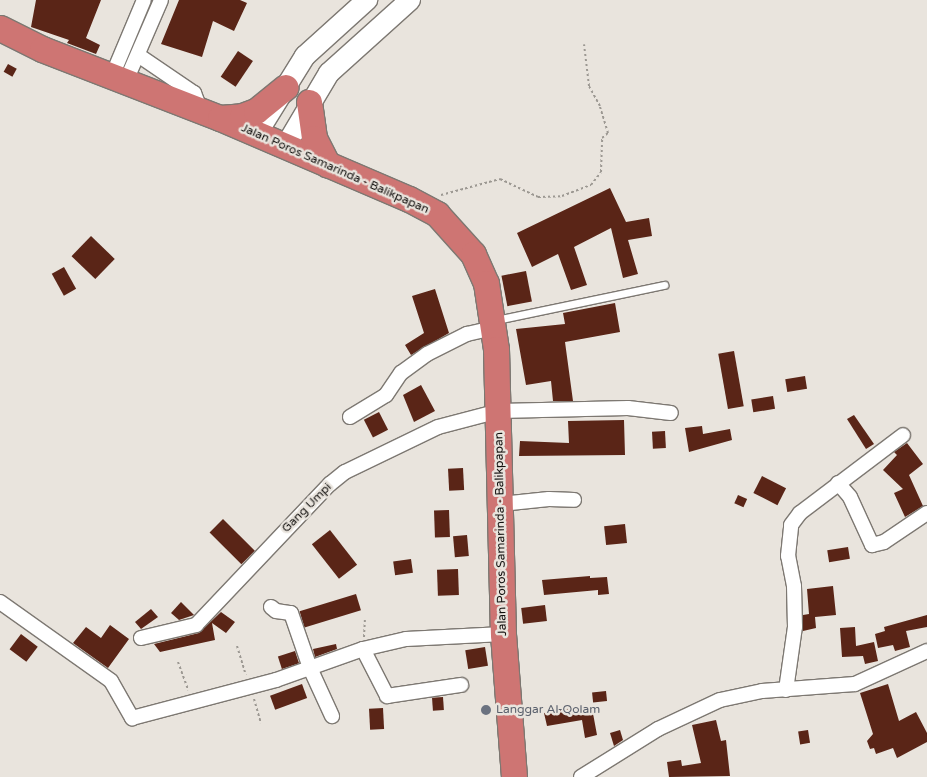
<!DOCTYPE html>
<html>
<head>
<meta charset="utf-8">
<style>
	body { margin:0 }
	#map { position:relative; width:927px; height:777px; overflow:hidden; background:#e9e4dd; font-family:"Varela Round",sans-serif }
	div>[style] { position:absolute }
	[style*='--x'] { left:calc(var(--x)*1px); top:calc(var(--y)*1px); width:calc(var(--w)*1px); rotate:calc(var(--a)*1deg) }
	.building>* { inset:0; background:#5a2517; transform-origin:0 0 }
	.path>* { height:2px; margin-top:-1px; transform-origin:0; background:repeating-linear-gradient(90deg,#9c9892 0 2.5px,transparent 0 5px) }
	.roads { filter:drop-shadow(1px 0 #7d7872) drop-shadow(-1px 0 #7d7872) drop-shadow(0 1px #7d7872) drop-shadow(0 -1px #7d7872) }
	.lane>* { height:7px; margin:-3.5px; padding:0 3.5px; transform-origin:3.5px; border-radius:3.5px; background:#fff }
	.street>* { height:14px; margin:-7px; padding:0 7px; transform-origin:7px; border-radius:7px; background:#fff }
	.secondary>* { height:20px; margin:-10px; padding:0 10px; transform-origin:10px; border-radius:10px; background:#fff }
	.highway>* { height:25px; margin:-12.5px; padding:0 12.5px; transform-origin:12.5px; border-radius:12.5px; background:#ce7573 }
	.dots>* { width:14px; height:14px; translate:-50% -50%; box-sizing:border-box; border:2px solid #e9e4dd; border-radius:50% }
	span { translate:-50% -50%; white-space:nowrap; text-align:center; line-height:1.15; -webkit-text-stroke:5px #e9e4dd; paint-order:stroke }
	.street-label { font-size:12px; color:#12100e }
	.worship-label { font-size:12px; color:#5b616d }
	.left { translate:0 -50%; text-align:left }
</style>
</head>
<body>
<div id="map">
	<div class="building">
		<i style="clip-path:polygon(36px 0,101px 0,86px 38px,100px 45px,96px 54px,67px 43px,69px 40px,31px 27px)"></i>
		<i style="clip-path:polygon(179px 0,240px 0,247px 3px,234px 31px,213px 21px,202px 57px,161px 44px)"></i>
		<i style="left:238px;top:51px;width:18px;height:31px;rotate:34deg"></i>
		<i style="left:8px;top:64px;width:10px;height:9px;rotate:29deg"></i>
		<i style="clip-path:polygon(610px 188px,626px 222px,649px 218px,652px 236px,628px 240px,638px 274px,623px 278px,611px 228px,574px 247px,587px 285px,571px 290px,558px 254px,532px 267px,517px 233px)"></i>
		<i style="left:91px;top:236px;width:33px;height:28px;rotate:44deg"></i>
		<i style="left:64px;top:267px;width:25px;height:14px;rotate:61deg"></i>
		<i style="left:526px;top:271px;width:31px;height:25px;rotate:79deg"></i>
		<i style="clip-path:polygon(435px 289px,449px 333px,411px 355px,405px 345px,424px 333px,412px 296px)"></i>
		<i style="clip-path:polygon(615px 303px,620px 332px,565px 342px,573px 401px,553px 401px,551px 381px,526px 385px,516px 329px,565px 324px,563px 313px)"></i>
		<i style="left:734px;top:351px;width:56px;height:16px;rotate:80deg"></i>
		<i style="left:805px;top:376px;width:13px;height:20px;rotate:81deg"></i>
		<i style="clip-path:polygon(421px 385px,435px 411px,414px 422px,403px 395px)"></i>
		<i style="left:773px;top:396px;width:13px;height:22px;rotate:81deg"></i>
		<i style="left:379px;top:412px;width:20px;height:17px;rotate:63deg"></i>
		<i style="clip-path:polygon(854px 415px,874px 444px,866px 449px,847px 419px)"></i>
		<i style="clip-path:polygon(624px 420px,625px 455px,519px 456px,520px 441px,569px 443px,568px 421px)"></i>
		<i style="clip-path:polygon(702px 426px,703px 434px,730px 429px,732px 440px,689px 452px,685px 428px)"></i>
		<i style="left:665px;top:431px;width:17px;height:13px;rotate:87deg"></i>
		<i style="clip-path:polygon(907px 443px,923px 464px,909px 475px,923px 506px,905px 517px,894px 493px,903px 489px,883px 470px,897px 455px,894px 452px)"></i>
		<i style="left:463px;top:468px;width:22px;height:15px;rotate:87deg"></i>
		<i style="left:762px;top:476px;width:27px;height:19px;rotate:27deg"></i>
		<i style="left:738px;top:495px;width:10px;height:9px;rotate:24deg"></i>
		<i style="left:449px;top:510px;width:27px;height:15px;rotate:88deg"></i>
		<i style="left:223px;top:519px;width:45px;height:19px;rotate:45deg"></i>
		<i style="left:625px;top:524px;width:19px;height:21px;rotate:84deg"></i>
		<i style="left:330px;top:530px;width:44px;height:23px;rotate:52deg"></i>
		<i style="left:467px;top:535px;width:21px;height:14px;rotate:85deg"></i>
		<i style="left:848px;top:547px;width:12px;height:21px;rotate:81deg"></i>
		<i style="left:411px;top:559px;width:14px;height:18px;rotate:82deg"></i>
		<i style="left:458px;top:569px;width:26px;height:21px;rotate:88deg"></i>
		<i style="clip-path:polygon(590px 576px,590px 578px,607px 577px,609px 594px,598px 595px,598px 590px,544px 595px,542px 580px)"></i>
		<i style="clip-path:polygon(833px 586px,836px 615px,815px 617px,816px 628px,803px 631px,803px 615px,809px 614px,807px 589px)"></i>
		<i style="left:356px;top:594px;width:17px;height:59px;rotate:73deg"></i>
		<i style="clip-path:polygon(181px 602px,194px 615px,179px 620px,171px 613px)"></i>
		<i style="left:545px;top:605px;width:16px;height:24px;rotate:83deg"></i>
		<i style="clip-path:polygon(151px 609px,158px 617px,141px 629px,135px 622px)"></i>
		<i style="clip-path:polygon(221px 612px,235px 622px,226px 633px,212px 623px,215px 640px,160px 652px,154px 644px,199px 633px)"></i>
		<i style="clip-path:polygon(927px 615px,927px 627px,906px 631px,910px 647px,895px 651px,893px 645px,878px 648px,875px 634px,885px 631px,884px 627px)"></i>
		<i style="clip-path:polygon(110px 625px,129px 639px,108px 668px,73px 643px,86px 627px,101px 638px)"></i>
		<i style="clip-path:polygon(855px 627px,856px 646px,874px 642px,878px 661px,865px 664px,863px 656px,842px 657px,840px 628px)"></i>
		<i style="left:21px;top:634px;width:21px;height:19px;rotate:37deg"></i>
		<i style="clip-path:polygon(336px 644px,337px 649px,315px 657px,313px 649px)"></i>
		<i style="left:485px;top:647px;width:19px;height:20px;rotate:81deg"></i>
		<i style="left:295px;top:651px;width:13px;height:18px;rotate:72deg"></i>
		<i style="left:302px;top:684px;width:15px;height:34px;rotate:70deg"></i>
		<i style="clip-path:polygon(888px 684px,899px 721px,916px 712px,927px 733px,927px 742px,897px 758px,893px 748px,876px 754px,874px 748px,870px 749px,867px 741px,873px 734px,860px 693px)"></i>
		<i style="left:606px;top:691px;width:10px;height:14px;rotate:84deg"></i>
		<i style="left:443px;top:697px;width:13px;height:11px;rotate:86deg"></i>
		<i style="left:383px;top:708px;width:21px;height:14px;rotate:87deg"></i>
		<i style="clip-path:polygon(572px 708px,573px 712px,592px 708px,597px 735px,585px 738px,582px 720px,547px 726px,544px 713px)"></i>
		<i style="clip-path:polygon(716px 720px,721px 741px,726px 740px,730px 776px,669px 777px,667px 762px,681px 760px,682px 766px,701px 763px,692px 725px)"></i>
		<i style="clip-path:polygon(620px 730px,623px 740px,614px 746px,610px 733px)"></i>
		<i style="left:808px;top:730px;width:13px;height:10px;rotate:81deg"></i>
	</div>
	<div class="path">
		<i style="--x:441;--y:195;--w:61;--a:-15.2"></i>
		<i style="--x:500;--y:179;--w:42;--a:25.3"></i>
		<i style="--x:538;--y:197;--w:24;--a:-2"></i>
		<i style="--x:562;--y:196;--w:31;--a:-21"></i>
		<i style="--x:591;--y:185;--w:16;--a:-52"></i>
		<i style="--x:601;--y:172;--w:34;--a:-88"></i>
		<i style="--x:602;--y:138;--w:8;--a:-40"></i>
		<i style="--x:608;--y:133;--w:28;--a:-107"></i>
		<i style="--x:600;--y:106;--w:23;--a:-119"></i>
		<i style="--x:589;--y:86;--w:42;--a:-96.8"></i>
		<i style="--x:364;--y:637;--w:17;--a:-87"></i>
		<i style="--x:237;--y:646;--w:30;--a:73"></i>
		<i style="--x:178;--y:662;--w:30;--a:70"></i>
		<i style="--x:254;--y:699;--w:25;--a:74"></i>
	</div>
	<div class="roads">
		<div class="lane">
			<i style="--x:496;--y:320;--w:172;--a:-11.8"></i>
		</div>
		<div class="street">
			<i style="--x:138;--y:55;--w:68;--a:34.2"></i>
			<i style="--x:194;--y:93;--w:19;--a:69"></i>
			<i style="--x:112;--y:76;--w:82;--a:-67.2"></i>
			<i style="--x:126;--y:81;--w:88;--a:-66.6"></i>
			<i style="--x:350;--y:417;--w:42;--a:-31.4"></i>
			<i style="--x:386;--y:395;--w:27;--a:-56"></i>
			<i style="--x:401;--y:373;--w:32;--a:-36"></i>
			<i style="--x:427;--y:354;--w:45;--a:-26.6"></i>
			<i style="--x:467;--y:334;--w:28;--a:-13"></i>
			<i style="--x:838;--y:483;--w:18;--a:49"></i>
			<i style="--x:850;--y:497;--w:53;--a:65.4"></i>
			<i style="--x:872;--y:545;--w:12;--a:-14"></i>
			<i style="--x:884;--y:542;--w:52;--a:-34"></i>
			<i style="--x:501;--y:504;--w:48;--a:-5.9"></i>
			<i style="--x:549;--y:499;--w:25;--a:2"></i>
			<i style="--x:0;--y:602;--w:136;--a:35.4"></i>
			<i style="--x:111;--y:681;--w:43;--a:60.4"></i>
			<i style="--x:132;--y:718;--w:149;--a:-14.8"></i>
			<i style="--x:276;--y:680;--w:92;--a:-19.6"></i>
			<i style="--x:363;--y:649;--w:44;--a:-13.1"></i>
			<i style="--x:406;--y:639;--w:97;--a:-3"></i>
			<i style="--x:271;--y:607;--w:6;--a:39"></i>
			<i style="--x:276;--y:611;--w:15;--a:8"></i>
			<i style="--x:291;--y:613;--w:58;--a:70.9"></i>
			<i style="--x:310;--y:668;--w:53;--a:65.4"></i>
			<i style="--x:141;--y:638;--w:57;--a:-13.3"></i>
			<i style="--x:196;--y:625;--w:195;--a:-46.5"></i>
			<i style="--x:330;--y:484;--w:19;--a:-39"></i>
			<i style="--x:345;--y:472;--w:103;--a:-25.8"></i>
			<i style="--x:438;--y:427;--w:63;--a:-14.7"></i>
			<i style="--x:499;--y:411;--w:129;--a:-1.3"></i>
			<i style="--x:628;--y:408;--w:43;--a:6.6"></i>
			<i style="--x:363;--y:649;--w:53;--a:62.9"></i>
			<i style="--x:387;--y:696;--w:75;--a:-8.5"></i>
			<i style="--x:786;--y:690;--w:64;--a:-81.9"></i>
			<i style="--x:795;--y:627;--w:41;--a:-91.4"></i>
			<i style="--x:794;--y:586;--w:31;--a:-101"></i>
			<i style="--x:788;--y:556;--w:31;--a:-84"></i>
			<i style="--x:791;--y:525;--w:15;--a:-53"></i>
			<i style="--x:800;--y:513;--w:129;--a:-37.1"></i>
			<i style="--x:581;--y:777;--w:91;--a:-31.9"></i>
			<i style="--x:658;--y:729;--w:68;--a:-25.1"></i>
			<i style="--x:720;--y:700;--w:43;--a:-12.1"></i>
			<i style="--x:762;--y:691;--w:93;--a:-4.3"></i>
			<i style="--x:855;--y:684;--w:79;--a:-24.6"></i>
		</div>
		<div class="secondary">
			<i style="--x:256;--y:135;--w:93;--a:-58.2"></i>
			<i style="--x:305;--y:56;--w:84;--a:-42.1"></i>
			<i style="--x:285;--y:147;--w:86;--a:-59.3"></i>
			<i style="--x:329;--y:73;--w:109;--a:-42"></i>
		</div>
		<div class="highway">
			<i style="--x:0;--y:28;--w:47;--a:26.6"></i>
			<i style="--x:42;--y:49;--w:191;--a:21.2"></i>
			<i style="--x:220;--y:118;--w:206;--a:23.2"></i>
			<i style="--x:409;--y:199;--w:32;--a:28"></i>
			<i style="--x:437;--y:214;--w:54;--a:48"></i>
			<i style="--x:473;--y:254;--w:32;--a:66"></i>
			<i style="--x:486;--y:283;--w:67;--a:81.4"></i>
			<i style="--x:496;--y:349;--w:285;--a:88.6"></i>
			<i style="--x:503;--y:634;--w:143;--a:85.6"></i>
			<i style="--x:309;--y:102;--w:36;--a:82"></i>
			<i style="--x:314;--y:138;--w:30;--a:63"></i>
			<i style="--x:220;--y:118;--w:22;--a:-5"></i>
			<i style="--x:242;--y:116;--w:15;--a:-20"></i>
			<i style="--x:256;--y:111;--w:38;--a:-39"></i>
		</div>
	</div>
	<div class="dots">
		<i style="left:486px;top:710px;background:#6b7280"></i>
	</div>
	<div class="street-label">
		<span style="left:335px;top:169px;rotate:24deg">Jalan Poros Samarinda - Balikpapan</span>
		<span style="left:307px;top:508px;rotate:-45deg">Gang Umpi</span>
		<span style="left:501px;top:534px;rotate:-91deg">Jalan Poros Samarinda - Balikpapan</span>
	</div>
	<div class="worship-label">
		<span class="left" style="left:496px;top:710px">Langgar Al-Qolam</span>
	</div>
</div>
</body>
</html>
